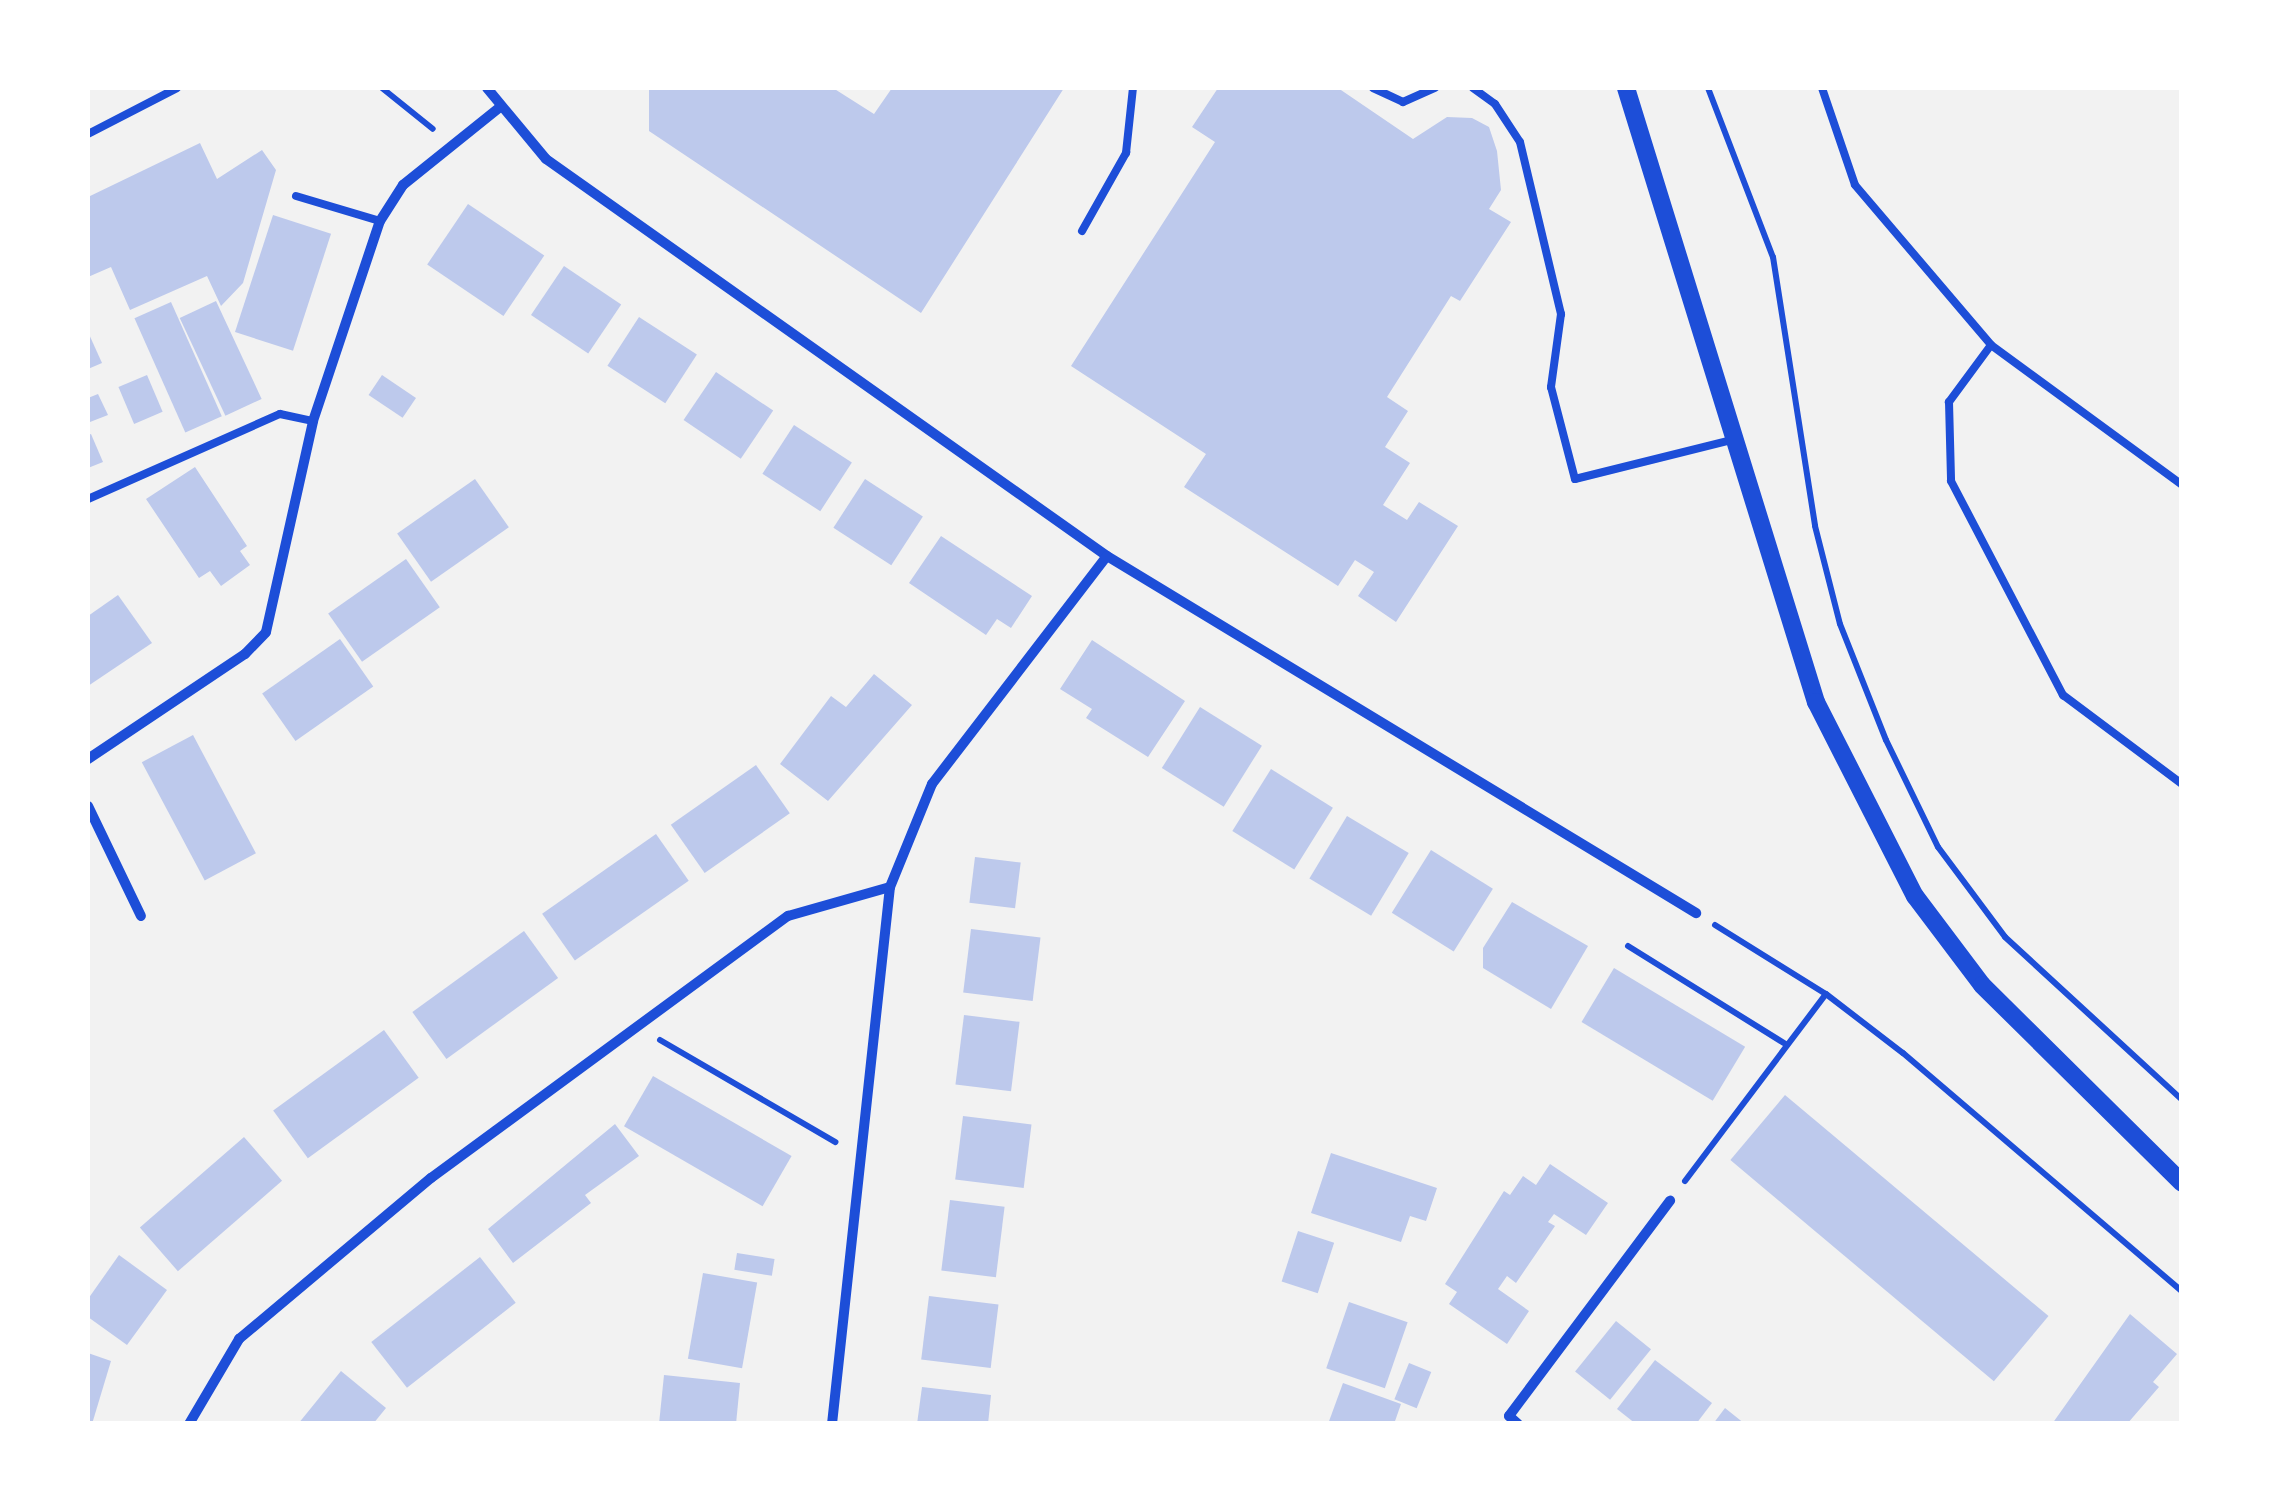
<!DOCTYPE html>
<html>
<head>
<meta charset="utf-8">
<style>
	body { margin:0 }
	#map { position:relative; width:2269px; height:1511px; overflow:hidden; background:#f2f2f2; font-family:"Sofia Sans Condensed",sans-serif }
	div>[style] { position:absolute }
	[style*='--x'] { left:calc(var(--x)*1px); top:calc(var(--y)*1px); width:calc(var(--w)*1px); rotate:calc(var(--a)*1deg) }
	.building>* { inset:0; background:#bdc9ec; transform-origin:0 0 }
	.path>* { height:6px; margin:-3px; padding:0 3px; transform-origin:3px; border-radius:3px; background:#1d4ed8 }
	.service>* { height:8px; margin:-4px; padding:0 4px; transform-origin:4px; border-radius:4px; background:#1d4ed8 }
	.minor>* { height:10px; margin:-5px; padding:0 5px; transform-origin:5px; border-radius:5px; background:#1d4ed8 }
	.tertiary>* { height:18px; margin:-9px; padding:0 9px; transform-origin:9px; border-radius:9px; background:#1d4ed8 }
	span { translate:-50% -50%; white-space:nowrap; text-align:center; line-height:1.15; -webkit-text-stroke:8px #fff; paint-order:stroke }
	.frame { position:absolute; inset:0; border:90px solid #fff; pointer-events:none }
</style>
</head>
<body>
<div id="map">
	<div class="building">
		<i style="clip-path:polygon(649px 88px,833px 88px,874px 114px,892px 88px,1064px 88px,921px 313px,649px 131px)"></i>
		<i style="clip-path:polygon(1218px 88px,1338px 88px,1413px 139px,1447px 117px,1472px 118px,1489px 127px,1497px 151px,1501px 190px,1489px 209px,1511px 222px,1460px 301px,1451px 296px,1387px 397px,1408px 411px,1385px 447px,1410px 463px,1383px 505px,1407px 520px,1419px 502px,1458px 526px,1396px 622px,1358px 596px,1374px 572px,1355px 560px,1338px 586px,1184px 487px,1206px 454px,1071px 366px,1215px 142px,1192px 127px)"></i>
		<i style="clip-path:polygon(200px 143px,217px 179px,262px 150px,276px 170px,243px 283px,221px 306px,207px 276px,130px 310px,111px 267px,88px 277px,88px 197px)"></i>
		<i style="left:468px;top:204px;width:92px;height:73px;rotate:34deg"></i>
		<i style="left:273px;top:215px;width:61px;height:123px;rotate:18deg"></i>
		<i style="left:564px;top:266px;width:69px;height:59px;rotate:34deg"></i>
		<i style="left:216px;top:301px;width:108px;height:40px;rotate:65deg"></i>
		<i style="left:171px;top:302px;width:125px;height:40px;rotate:66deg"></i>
		<i style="left:639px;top:317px;width:69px;height:58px;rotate:33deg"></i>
		<i style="clip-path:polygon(88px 332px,102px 363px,88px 369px)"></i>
		<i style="left:716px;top:372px;width:69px;height:58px;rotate:34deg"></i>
		<i style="left:147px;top:375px;width:40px;height:31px;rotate:67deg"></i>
		<i style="left:382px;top:375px;width:41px;height:24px;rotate:34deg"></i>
		<i style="clip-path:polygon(98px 394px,108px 415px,90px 422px,88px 398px)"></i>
		<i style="left:794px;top:425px;width:69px;height:58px;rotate:33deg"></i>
		<i style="clip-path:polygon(91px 434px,103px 462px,88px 468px,88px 435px)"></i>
		<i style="clip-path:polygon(195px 467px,247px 546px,240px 551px,250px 565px,221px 586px,210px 571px,199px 578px,146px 499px)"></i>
		<i style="left:475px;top:479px;width:59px;height:95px;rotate:55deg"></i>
		<i style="left:865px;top:479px;width:69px;height:58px;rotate:33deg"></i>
		<i style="clip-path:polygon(941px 536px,1032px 596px,1011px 628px,997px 619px,986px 635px,909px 583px)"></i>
		<i style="left:406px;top:559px;width:59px;height:95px;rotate:55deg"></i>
		<i style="clip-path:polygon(118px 595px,152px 643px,88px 686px,88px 616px)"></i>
		<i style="left:340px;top:639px;width:58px;height:95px;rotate:55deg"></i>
		<i style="clip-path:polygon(1092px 640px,1185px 701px,1148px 757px,1086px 718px,1092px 709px,1060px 689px)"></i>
		<i style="clip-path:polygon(874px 674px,912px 705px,828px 801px,780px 764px,831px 696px,846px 707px)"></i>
		<i style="left:1200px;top:707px;width:73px;height:72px;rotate:32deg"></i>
		<i style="left:193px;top:735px;width:134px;height:58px;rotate:62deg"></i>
		<i style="left:756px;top:765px;width:59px;height:104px;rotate:55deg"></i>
		<i style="left:1271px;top:769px;width:73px;height:73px;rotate:32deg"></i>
		<i style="left:1347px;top:816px;width:72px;height:73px;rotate:31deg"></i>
		<i style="left:656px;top:834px;width:57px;height:139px;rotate:55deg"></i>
		<i style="left:1431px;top:850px;width:73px;height:74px;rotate:32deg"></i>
		<i style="left:975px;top:857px;width:46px;height:46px;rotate:7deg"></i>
		<i style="clip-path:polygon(1512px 902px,1588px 946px,1551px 1009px,1483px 968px,1483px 948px)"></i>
		<i style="left:971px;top:929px;width:70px;height:64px;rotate:7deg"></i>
		<i style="left:524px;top:931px;width:58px;height:138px;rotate:54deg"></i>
		<i style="left:1614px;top:968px;width:153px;height:63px;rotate:31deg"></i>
		<i style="left:964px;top:1015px;width:56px;height:70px;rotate:7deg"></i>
		<i style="left:384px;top:1030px;width:59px;height:137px;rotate:54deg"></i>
		<i style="left:653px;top:1076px;width:160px;height:58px;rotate:30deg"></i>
		<i style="left:1785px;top:1095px;width:344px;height:85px;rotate:40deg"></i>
		<i style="left:963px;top:1116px;width:69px;height:64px;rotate:7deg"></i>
		<i style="clip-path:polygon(615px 1124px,639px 1156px,585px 1195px,591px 1203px,513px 1263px,488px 1229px)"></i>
		<i style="left:244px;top:1137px;width:58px;height:138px;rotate:49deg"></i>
		<i style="clip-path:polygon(1331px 1153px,1437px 1188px,1426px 1221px,1410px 1216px,1401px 1242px,1311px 1213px)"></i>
		<i style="clip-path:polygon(1550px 1164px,1608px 1203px,1586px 1235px,1554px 1214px,1548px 1222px,1555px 1226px,1516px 1283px,1507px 1276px,1498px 1289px,1529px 1311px,1507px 1344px,1449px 1304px,1457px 1292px,1445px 1284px,1504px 1191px,1510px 1195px,1523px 1176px,1536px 1185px)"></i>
		<i style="left:950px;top:1200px;width:55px;height:71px;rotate:7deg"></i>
		<i style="left:1298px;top:1231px;width:38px;height:53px;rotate:18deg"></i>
		<i style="left:737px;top:1253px;width:38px;height:17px;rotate:9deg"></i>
		<i style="clip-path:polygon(119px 1255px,167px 1290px,127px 1345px,88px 1317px,88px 1299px)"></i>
		<i style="left:480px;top:1257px;width:58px;height:138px;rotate:52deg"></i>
		<i style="left:703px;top:1273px;width:55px;height:87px;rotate:10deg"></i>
		<i style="left:929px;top:1296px;width:70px;height:64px;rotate:7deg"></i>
		<i style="left:1349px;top:1302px;width:62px;height:70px;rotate:19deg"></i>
		<i style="clip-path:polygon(2130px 1314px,2177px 1354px,2153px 1382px,2159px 1387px,2127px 1424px,2052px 1424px)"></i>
		<i style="left:1616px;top:1321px;width:45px;height:65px;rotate:39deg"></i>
		<i style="clip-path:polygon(88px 1353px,111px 1361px,92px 1424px,88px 1424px)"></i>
		<i style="clip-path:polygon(1655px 1360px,1712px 1403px,1696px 1424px,1636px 1424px,1617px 1409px)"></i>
		<i style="left:1409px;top:1363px;width:24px;height:39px;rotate:22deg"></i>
		<i style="clip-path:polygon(341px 1371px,386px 1408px,373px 1424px,298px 1424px)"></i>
		<i style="clip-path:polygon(664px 1375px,740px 1383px,736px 1424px,659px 1424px)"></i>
		<i style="clip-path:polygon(1343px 1383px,1401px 1404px,1394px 1424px,1328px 1424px)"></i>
		<i style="clip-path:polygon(922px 1387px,991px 1395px,988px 1424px,917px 1424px)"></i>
		<i style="clip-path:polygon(1725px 1408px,1745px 1424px,1713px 1424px)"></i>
	</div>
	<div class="path">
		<i style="--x:382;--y:88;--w:65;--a:38.8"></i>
		<i style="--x:1708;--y:88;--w:181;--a:69"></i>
		<i style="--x:1773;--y:257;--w:272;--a:81.1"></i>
		<i style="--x:1815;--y:526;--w:101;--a:75.7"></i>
		<i style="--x:1840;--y:624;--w:125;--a:68.4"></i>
		<i style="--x:1886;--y:740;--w:119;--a:64.1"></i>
		<i style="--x:1938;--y:847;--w:112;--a:53.3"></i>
		<i style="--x:2005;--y:937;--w:241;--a:42.6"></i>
		<i style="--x:1715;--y:925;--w:131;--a:31.9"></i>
		<i style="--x:1826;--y:994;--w:97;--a:37.5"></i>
		<i style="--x:1903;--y:1053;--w:367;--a:40.5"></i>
		<i style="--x:1628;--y:946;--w:187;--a:31.9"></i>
		<i style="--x:660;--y:1040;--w:203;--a:30.2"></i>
		<i style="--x:1685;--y:1181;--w:234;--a:-53"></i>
	</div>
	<div class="service">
		<i style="--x:1373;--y:88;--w:33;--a:25"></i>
		<i style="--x:1403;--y:102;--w:35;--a:-24"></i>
		<i style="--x:1473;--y:88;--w:27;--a:36"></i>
		<i style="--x:1495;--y:104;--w:45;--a:56.7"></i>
		<i style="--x:1520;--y:142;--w:177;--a:76.6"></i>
		<i style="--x:1561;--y:314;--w:74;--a:97.8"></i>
		<i style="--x:1551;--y:387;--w:95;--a:75.4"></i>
		<i style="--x:1575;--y:479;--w:166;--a:-14"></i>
		<i style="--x:1822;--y:88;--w:102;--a:71.2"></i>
		<i style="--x:1855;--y:185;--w:210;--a:49.6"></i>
		<i style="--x:1991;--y:345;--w:237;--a:36.2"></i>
		<i style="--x:88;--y:134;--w:100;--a:-27.3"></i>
		<i style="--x:296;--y:196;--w:88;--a:16.6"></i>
		<i style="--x:1082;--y:231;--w:90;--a:-60.6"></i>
		<i style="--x:1126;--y:153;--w:65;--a:-83.9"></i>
		<i style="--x:1991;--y:345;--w:71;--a:126.4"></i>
		<i style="--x:1949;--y:402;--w:79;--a:88.5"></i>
		<i style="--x:1951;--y:481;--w:242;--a:62.4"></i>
		<i style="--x:2063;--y:695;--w:149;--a:36.8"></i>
		<i style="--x:88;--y:499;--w:210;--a:-23.9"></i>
		<i style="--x:280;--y:414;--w:34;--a:12"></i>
	</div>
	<div class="minor">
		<i style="--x:487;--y:88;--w:92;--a:50.3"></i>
		<i style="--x:546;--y:159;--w:687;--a:35.29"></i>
		<i style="--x:1107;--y:556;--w:689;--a:31.22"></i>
		<i style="--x:88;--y:759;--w:189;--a:-33.8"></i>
		<i style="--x:245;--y:654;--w:30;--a:-46"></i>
		<i style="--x:266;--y:632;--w:216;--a:-77.4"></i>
		<i style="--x:313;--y:421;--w:211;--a:-71.5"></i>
		<i style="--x:380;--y:221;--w:43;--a:-57.4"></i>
		<i style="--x:403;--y:185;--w:124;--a:-38.8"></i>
		<i style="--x:88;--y:806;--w:122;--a:64.3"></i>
		<i style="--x:189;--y:1424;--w:99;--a:-59.5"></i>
		<i style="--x:239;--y:1339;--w:251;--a:-40"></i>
		<i style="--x:431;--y:1178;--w:443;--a:-36.3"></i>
		<i style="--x:788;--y:916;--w:106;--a:-15.9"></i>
		<i style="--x:832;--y:1424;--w:540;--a:-83.84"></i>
		<i style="--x:890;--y:887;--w:111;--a:-67.8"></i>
		<i style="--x:932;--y:784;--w:287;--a:-52.5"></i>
		<i style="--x:1518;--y:1424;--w:12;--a:-138"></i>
		<i style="--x:1509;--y:1416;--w:269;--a:-53.2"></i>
	</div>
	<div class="tertiary">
		<i style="--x:1626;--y:88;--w:643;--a:72.81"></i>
		<i style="--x:1816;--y:702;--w:218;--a:63"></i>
		<i style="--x:1915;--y:896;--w:111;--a:53"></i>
		<i style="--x:1982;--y:985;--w:281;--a:44.7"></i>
	</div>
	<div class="frame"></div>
</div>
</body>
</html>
